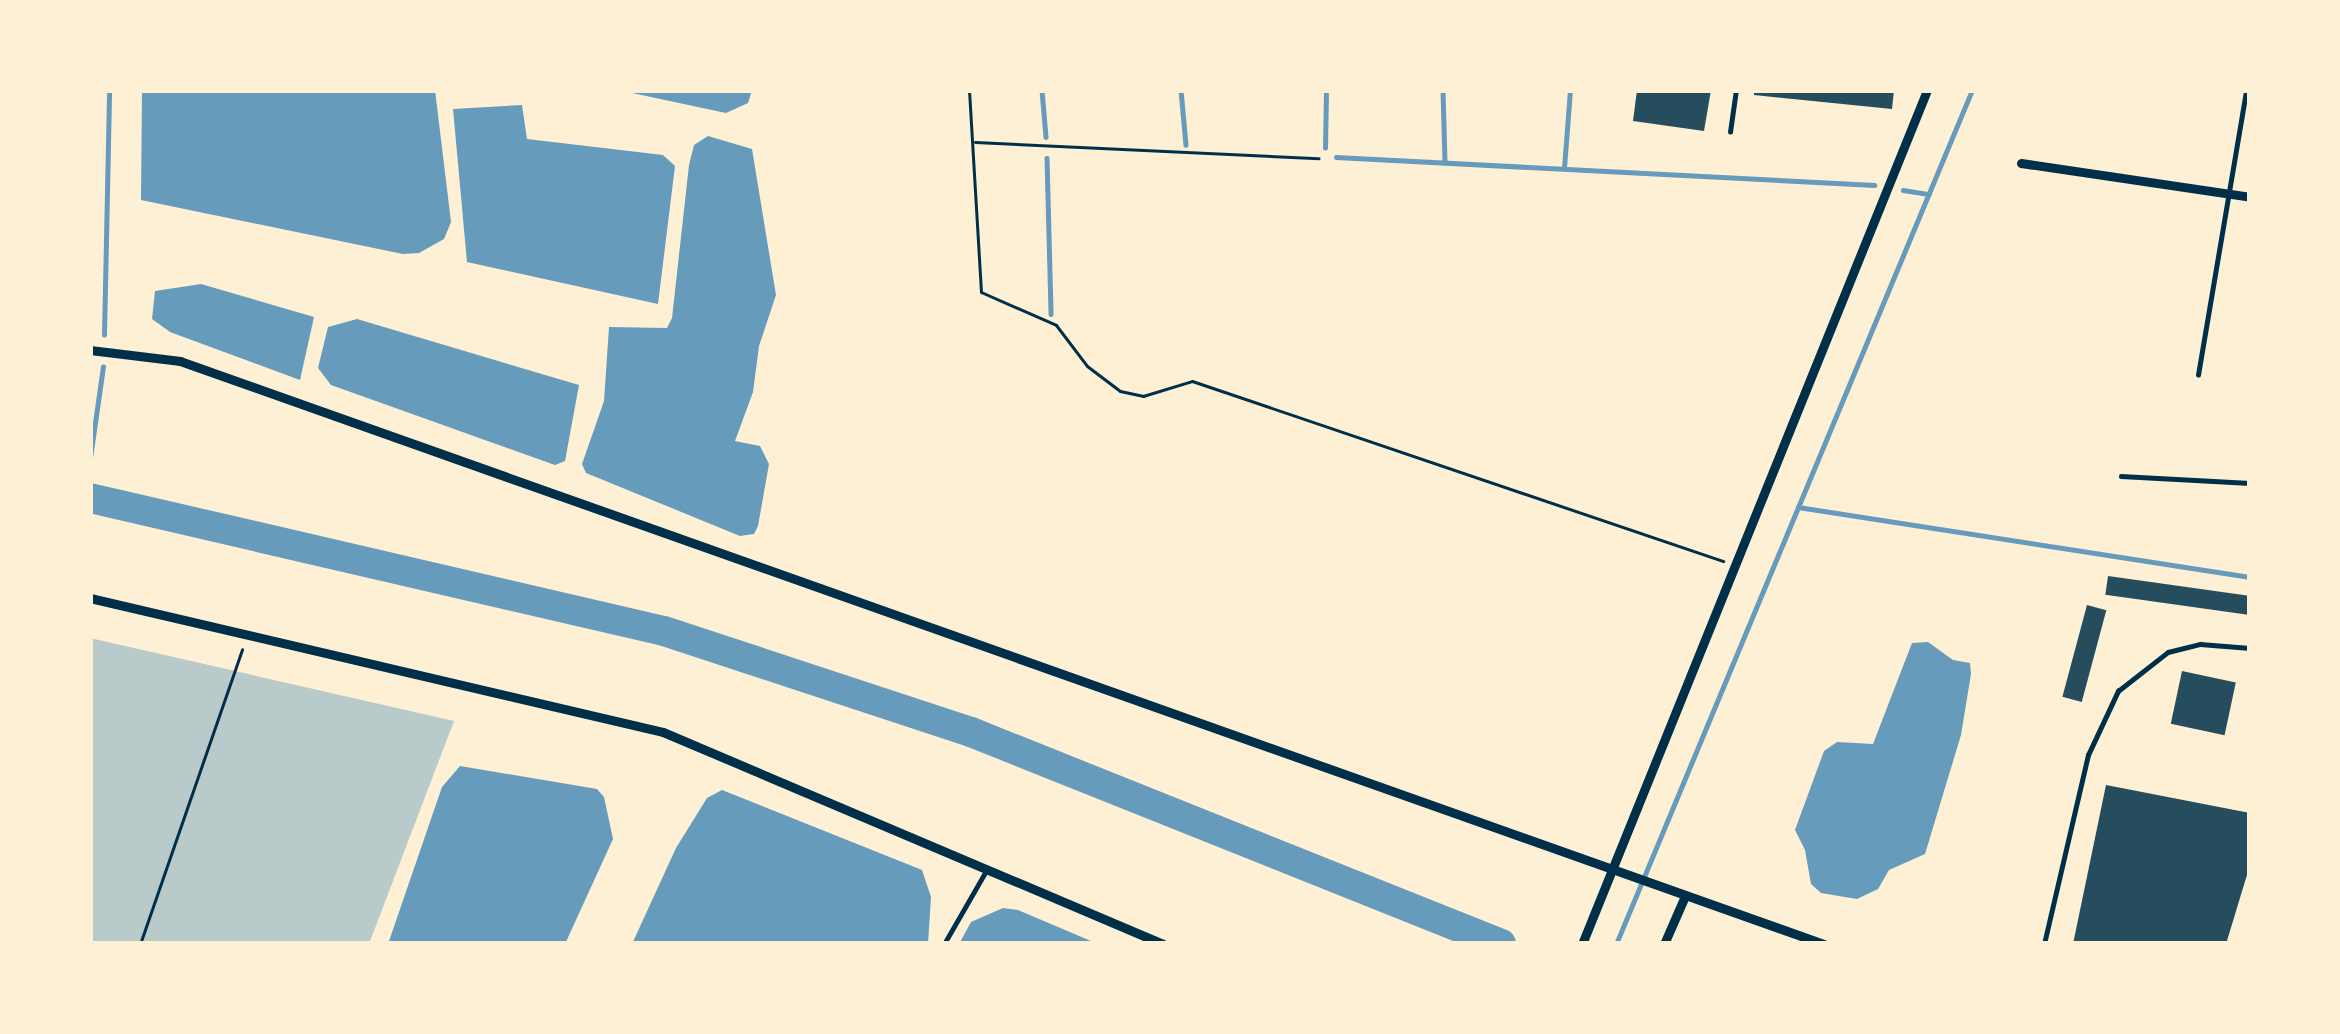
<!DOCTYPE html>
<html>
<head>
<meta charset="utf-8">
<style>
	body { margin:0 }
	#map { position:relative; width:2340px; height:1034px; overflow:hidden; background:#fdf0d5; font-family:"Alegreya Sans",sans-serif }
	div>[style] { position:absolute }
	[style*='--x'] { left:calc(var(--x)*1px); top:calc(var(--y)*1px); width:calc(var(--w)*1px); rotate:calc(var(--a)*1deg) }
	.green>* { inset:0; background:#b9caca }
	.water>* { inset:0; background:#669bbc }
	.stream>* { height:4.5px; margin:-2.25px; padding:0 2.25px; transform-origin:2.25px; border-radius:2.25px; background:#669bbc }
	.river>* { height:30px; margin:-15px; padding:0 15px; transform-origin:15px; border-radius:15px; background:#669bbc }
	.building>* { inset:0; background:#264d5e; transform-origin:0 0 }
	.path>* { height:3px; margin:-1.5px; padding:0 1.5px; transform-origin:1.5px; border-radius:1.5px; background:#003049 }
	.service>* { height:4.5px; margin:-2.25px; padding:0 2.25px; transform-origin:2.25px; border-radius:2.25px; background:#003049 }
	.minor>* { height:9px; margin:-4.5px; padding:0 4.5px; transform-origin:4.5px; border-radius:4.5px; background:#003049 }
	span { translate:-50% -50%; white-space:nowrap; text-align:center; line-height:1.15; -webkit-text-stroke:9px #fdf0d5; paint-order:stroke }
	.frame { position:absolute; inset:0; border:93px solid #fdf0d5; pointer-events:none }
</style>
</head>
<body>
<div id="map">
	<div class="green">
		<i style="clip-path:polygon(90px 638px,454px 721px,369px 944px,90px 944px)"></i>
	</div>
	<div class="water">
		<i style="clip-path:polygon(142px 90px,435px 90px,451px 222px,444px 239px,419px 253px,403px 254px,141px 200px)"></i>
		<i style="clip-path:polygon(618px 90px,752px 90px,748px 103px,726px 113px)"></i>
		<i style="clip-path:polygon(522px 105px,527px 139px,663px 155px,675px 166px,658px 304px,467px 262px,453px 109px)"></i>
		<i style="clip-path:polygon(708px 136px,752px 149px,776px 295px,759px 346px,753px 392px,735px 441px,760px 446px,769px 464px,758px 526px,754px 534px,740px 536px,586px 473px,582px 464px,604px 401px,609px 327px,667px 328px,672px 318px,689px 165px,694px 145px)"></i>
		<i style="clip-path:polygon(201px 284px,314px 317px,300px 380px,170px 332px,152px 319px,155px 291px)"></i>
		<i style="clip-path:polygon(357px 319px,579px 385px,565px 461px,555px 465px,331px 385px,318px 368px,328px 327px)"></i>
		<i style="clip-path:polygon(1928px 642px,1953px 660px,1970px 663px,1971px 674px,1961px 735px,1925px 854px,1889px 870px,1878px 889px,1857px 899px,1821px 893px,1811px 884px,1805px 850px,1795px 830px,1824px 751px,1837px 742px,1873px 744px,1912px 643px)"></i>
		<i style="clip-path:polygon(460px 766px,597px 789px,604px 797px,613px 839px,565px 944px,388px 944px,442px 787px)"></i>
		<i style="clip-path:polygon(722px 790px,922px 870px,931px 897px,928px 944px,632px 944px,676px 848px,707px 798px)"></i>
		<i style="clip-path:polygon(1003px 908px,1018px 910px,1098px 944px,959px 944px,971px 922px)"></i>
	</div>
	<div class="stream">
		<i style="--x:1042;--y:90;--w:47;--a:85.1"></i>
		<i style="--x:1181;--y:90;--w:55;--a:84.8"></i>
		<i style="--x:1443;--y:90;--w:72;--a:88.4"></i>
		<i style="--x:1325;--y:148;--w:58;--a:-89"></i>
		<i style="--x:1336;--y:157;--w:539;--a:2.98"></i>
		<i style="--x:1047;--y:158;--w:156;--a:88.5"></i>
		<i style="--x:1564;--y:168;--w:78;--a:-85.6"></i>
		<i style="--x:1903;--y:190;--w:26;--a:9"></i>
		<i style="--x:104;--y:335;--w:245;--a:-88.8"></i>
		<i style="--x:90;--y:458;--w:92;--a:-81.9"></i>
		<i style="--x:1798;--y:507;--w:457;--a:8.8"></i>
		<i style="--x:1616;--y:944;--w:925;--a:-67.37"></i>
	</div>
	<div class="river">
		<i style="--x:90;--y:498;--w:589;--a:13.05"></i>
		<i style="--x:664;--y:631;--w:323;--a:18.2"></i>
		<i style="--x:971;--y:732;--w:571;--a:21.8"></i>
	</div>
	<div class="building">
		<i style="clip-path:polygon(1637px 90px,1711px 90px,1704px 131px,1633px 121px)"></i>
		<i style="clip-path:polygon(1754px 90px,1894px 90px,1892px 109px,1754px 95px)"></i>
		<i style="left:2108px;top:576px;width:144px;height:19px;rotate:8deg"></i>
		<i style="left:2087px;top:605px;width:20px;height:95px;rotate:15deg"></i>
		<i style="left:2182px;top:671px;width:55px;height:54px;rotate:12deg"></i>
		<i style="clip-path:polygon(2106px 785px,2250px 813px,2250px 865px,2226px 944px,2073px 944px)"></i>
	</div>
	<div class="path">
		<i style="--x:969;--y:90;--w:202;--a:86.6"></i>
		<i style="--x:981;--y:292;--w:82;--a:23.7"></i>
		<i style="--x:1056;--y:325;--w:51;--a:52.9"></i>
		<i style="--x:1087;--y:366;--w:41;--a:37.1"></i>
		<i style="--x:1120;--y:391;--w:24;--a:12"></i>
		<i style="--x:1143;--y:396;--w:51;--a:-17"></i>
		<i style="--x:1192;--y:381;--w:561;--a:18.73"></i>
		<i style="--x:975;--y:142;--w:344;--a:2.7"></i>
		<i style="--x:140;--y:944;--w:312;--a:-70.9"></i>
	</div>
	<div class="service">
		<i style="--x:1730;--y:132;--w:42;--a:-81.9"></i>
		<i style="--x:2198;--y:375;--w:289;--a:-80.4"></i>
		<i style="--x:2121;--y:476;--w:129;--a:3.1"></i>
		<i style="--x:944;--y:944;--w:84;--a:-60.1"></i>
		<i style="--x:2044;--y:944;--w:194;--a:-76.9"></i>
		<i style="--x:2088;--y:755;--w:71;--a:-64.9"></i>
		<i style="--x:2118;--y:691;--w:63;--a:-38"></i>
		<i style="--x:2168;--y:652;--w:33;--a:-14"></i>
		<i style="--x:2200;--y:644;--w:50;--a:4.6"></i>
	</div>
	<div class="minor">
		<i style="--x:2021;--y:163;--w:232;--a:8.4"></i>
		<i style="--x:90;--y:350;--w:91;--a:7"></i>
		<i style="--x:180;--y:361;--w:1744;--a:19.53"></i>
		<i style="--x:90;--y:598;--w:588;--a:13.16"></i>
		<i style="--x:663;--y:732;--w:543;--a:22.98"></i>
		<i style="--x:1582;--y:944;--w:921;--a:-68"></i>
		<i style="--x:1664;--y:944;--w:52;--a:-66.4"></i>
	</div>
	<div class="frame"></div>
</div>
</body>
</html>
